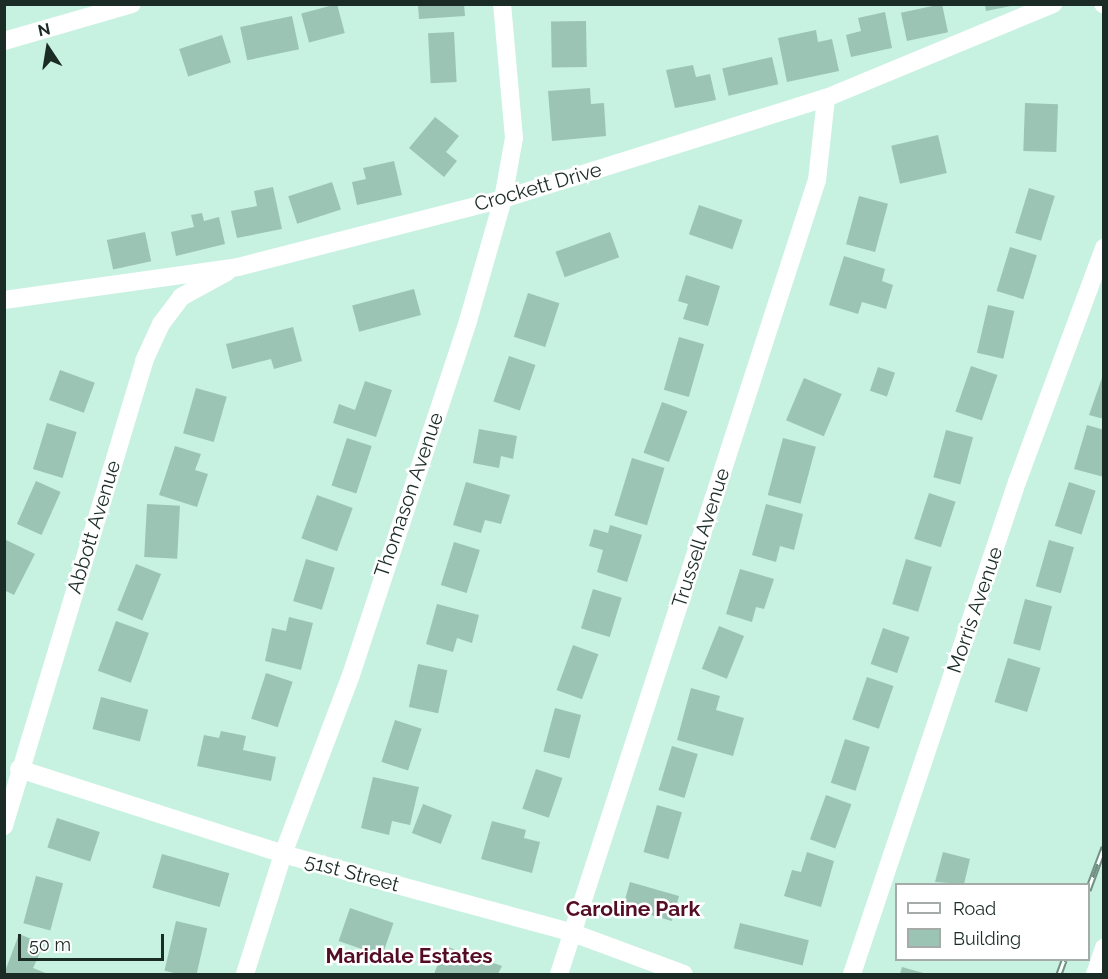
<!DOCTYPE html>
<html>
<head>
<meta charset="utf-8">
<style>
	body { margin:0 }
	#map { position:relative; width:1108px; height:979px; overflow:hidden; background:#c7f1e1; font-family:Raleway,sans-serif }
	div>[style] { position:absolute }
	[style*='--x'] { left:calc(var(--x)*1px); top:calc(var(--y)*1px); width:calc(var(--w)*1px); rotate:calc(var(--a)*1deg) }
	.building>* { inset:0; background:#9bc4b5; transform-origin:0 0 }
	.street>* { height:18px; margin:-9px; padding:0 9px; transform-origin:9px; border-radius:9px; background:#fff }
	.rail>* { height:7px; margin-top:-3.5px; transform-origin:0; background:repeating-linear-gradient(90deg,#fff 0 14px,#729085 0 28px); box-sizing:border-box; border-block:2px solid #729085 }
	span { translate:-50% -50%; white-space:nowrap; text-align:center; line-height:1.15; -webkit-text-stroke:5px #fff; paint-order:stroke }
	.street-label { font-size:20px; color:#1b2c26 }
	.neighbourhood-label { font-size:21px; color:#530e25; font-weight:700 }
	.frame { position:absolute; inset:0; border:6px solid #1b2c26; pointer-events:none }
	.legend { position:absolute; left:895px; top:883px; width:195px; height:78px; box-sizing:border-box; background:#fff; border:2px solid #a4aba8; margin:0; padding:8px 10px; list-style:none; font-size:18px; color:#1b2c26 }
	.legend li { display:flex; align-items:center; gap:12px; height:30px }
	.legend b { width:30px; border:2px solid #a4aba8 }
	.north { position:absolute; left:18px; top:18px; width:60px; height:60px; -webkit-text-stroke:4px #fff; paint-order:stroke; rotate:348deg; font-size:16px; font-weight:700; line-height:24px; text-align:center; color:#1b2c26 }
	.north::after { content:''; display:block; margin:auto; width:21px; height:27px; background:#1b2c26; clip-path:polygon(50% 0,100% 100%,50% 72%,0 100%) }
	.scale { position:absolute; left:18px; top:934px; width:146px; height:27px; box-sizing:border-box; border:3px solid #1b2c26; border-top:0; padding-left:8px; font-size:18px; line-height:21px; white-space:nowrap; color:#1b2c26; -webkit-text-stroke:4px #fff; paint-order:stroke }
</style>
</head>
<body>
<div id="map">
	<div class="building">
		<i style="left:337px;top:4px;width:30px;height:37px;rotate:75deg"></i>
		<i style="clip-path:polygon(418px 4px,464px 4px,465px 16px,419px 19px)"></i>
		<i style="left:942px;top:4px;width:29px;height:42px;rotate:78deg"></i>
		<i style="clip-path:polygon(985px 5px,1011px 5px,1011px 6px,986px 11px)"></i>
		<i style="clip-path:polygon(885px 12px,892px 48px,851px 57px,846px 35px,861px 31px,858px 18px)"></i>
		<i style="left:292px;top:16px;width:34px;height:53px;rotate:78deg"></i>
		<i style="left:586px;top:21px;width:46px;height:35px;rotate:89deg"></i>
		<i style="clip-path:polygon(816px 30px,818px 42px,832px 39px,839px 71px,787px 82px,778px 38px)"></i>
		<i style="left:454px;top:32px;width:50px;height:26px;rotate:87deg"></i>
		<i style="left:222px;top:35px;width:29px;height:45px;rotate:72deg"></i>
		<i style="left:772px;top:57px;width:28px;height:51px;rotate:77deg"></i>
		<i style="clip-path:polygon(693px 65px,696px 77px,710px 74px,716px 100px,675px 108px,666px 70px)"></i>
		<i style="clip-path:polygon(590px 88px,591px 104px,604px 103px,606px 136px,552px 141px,548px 91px)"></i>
		<i style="left:1025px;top:103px;width:33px;height:48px;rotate:2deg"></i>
		<i style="clip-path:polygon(435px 117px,459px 136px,446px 152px,457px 161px,444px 177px,409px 148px)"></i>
		<i style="left:938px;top:135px;width:39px;height:48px;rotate:77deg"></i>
		<i style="clip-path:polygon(394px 161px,402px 195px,357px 205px,352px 182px,366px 179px,363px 168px)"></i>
		<i style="left:332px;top:182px;width:29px;height:46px;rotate:72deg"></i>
		<i style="clip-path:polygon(273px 187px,282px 229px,237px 238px,231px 211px,257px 206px,254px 191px)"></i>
		<i style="left:1029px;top:188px;width:27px;height:47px;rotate:17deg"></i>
		<i style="left:859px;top:196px;width:30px;height:50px;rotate:15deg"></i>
		<i style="left:699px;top:205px;width:46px;height:31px;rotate:19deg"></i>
		<i style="clip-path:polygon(202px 213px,204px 221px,219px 217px,225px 244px,176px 256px,171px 232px,194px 227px,191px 215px)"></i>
		<i style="left:145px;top:232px;width:30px;height:39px;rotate:78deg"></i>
		<i style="left:610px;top:232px;width:27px;height:58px;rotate:70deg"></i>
		<i style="left:1010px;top:247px;width:28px;height:46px;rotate:17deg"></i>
		<i style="clip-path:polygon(844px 256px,885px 269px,882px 281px,893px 285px,886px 309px,862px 302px,858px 314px,829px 305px)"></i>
		<i style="clip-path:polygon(686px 275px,720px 286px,708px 326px,683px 319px,688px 304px,678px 301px)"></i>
		<i style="left:414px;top:289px;width:27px;height:64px;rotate:75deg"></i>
		<i style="left:528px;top:293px;width:33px;height:46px;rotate:18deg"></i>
		<i style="left:988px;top:305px;width:27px;height:49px;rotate:13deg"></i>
		<i style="clip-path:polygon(293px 327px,302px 361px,274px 369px,271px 359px,232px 369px,226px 344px)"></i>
		<i style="left:679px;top:337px;width:26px;height:55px;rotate:16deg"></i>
		<i style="left:509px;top:356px;width:28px;height:48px;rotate:19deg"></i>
		<i style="left:971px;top:366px;width:28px;height:48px;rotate:19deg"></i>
		<i style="left:878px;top:367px;width:18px;height:25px;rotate:19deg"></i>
		<i style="left:60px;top:370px;width:37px;height:32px;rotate:20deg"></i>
		<i style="clip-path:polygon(1104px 372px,1104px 419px,1089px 415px)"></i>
		<i style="left:804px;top:378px;width:41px;height:46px;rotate:23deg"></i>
		<i style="clip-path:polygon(365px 381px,392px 390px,376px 437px,333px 423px,339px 404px,355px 410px)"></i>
		<i style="left:196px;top:388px;width:32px;height:47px;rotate:16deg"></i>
		<i style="left:662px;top:402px;width:27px;height:54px;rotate:20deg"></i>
		<i style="left:47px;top:423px;width:31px;height:48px;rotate:17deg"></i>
		<i style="clip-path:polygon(1087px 425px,1104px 430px,1104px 477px,1074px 469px)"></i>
		<i style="clip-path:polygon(479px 429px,517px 436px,513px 459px,501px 456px,499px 468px,473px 463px)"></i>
		<i style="left:946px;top:430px;width:28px;height:49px;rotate:15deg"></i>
		<i style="left:347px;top:438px;width:26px;height:50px;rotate:18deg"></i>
		<i style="left:783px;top:438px;width:34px;height:59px;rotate:15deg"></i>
		<i style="clip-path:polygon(175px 446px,201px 454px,195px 470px,208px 474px,197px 507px,159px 495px)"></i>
		<i style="left:632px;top:458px;width:34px;height:60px;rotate:17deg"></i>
		<i style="left:36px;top:481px;width:27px;height:47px;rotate:24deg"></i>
		<i style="clip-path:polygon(466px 482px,510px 495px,501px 524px,485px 520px,481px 533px,453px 525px)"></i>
		<i style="left:1069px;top:482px;width:28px;height:46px;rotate:18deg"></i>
		<i style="left:929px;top:493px;width:28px;height:48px;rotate:18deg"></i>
		<i style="left:317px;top:495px;width:38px;height:46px;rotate:20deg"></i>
		<i style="left:147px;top:504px;width:33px;height:53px;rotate:3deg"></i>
		<i style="clip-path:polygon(766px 504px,803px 514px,794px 550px,780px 546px,776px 562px,752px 555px)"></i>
		<i style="clip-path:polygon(610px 525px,642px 535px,627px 582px,597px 572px,603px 550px,589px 546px,594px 529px,608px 533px)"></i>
		<i style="clip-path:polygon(4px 539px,35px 554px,14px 595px,4px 590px)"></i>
		<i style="left:1049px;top:540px;width:26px;height:48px;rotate:16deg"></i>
		<i style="left:454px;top:542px;width:27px;height:45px;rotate:17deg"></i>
		<i style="left:306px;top:559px;width:30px;height:44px;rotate:17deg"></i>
		<i style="left:906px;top:559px;width:27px;height:47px;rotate:17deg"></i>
		<i style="left:136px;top:564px;width:27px;height:50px;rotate:22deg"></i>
		<i style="clip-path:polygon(740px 569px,774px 579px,764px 609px,756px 607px,752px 622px,726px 614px)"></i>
		<i style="left:593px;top:589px;width:30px;height:41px;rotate:17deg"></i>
		<i style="left:1025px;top:599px;width:28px;height:46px;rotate:15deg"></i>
		<i style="clip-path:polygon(437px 604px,479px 615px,472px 643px,457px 638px,453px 652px,426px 644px)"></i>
		<i style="clip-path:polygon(289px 617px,313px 623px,301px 670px,265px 661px,272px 628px,286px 631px)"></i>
		<i style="left:116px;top:621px;width:35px;height:53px;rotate:20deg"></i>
		<i style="left:719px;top:626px;width:27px;height:46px;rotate:22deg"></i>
		<i style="left:883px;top:628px;width:28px;height:38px;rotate:19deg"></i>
		<i style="left:573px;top:645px;width:27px;height:48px;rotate:20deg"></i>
		<i style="left:1008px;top:658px;width:34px;height:46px;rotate:17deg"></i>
		<i style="left:418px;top:664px;width:30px;height:44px;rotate:12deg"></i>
		<i style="left:266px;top:673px;width:28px;height:48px;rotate:18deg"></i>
		<i style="left:867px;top:677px;width:28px;height:45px;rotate:19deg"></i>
		<i style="clip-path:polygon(691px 688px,720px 696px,716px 710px,744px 718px,733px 756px,677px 740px)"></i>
		<i style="left:101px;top:697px;width:49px;height:33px;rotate:15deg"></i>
		<i style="left:555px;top:708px;width:27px;height:45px;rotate:15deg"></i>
		<i style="left:395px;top:720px;width:28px;height:44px;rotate:18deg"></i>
		<i style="clip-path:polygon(221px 731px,246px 736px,243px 750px,276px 757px,271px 781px,197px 766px,204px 735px,219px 738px)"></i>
		<i style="left:845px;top:739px;width:26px;height:46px;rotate:18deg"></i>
		<i style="left:672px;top:746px;width:27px;height:46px;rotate:17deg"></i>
		<i style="left:536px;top:769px;width:28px;height:42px;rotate:19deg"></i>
		<i style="clip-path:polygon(373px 777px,419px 787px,410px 825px,392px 821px,389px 835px,361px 828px)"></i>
		<i style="left:826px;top:795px;width:27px;height:47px;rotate:20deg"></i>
		<i style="left:423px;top:804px;width:31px;height:31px;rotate:21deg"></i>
		<i style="left:657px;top:805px;width:26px;height:49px;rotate:16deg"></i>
		<i style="left:57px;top:818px;width:45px;height:31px;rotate:18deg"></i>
		<i style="clip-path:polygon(492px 821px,526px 830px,524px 838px,540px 842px,532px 873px,481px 859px)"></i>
		<i style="clip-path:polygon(807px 852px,834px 861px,821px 907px,784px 896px,792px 870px,801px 872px)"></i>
		<i style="clip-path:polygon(943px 852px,970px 859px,964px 884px,935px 882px)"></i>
		<i style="left:162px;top:854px;width:70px;height:35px;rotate:16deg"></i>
		<i style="left:36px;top:876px;width:28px;height:49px;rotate:15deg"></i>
		<i style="left:630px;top:882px;width:51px;height:26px;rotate:16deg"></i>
		<i style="left:350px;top:908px;width:46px;height:35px;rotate:19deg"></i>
		<i style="left:176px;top:921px;width:32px;height:51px;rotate:13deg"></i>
		<i style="left:740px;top:923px;width:71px;height:26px;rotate:14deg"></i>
		<i style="clip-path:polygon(19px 934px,44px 944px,33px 968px,48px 974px,4px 974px)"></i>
		<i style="clip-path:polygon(445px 946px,502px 966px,498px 974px,434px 974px)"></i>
		<i style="clip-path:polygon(902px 967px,927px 974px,900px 974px)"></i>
	</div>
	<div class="street">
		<i style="--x:1103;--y:4;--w:1;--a:45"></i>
		<i style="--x:4;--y:41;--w:133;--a:-16.1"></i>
		<i style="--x:4;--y:300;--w:236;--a:-8"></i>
		<i style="--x:238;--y:267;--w:274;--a:-14.4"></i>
		<i style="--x:503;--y:199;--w:338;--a:-17.4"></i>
		<i style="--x:826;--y:98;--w:246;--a:-22.5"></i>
		<i style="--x:19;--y:769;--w:277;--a:17.8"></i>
		<i style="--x:283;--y:854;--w:301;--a:15.2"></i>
		<i style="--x:573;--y:933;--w:118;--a:20.3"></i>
		<i style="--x:4;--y:826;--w:486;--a:-73.2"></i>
		<i style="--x:144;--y:361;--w:41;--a:-65.3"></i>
		<i style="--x:161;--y:324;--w:34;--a:-53"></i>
		<i style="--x:181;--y:297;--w:52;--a:-28.5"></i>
		<i style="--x:245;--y:974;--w:126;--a:-72.4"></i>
		<i style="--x:283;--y:854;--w:191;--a:-69.2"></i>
		<i style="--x:351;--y:675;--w:373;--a:-71.7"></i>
		<i style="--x:468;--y:321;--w:127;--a:-74"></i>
		<i style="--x:503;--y:199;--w:62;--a:-79.8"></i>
		<i style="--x:514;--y:138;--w:135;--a:-95.1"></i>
		<i style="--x:559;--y:974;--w:835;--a:-72"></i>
		<i style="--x:817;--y:180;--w:82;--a:-83.7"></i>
		<i style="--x:852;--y:974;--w:519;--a:-71.46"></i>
		<i style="--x:1017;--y:482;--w:250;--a:-69.6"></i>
		<i style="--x:1095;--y:974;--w:28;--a:-71"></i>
	</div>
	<div class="rail">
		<i style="--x:1088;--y:890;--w:46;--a:-69.6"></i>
		<i style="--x:1059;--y:974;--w:15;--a:-70"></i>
	</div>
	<div class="street-label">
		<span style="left:538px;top:187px;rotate:-16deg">Crockett Drive</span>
		<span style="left:409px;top:495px;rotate:-71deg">Thomason Avenue</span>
		<span style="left:94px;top:527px;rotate:-73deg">Abbott Avenue</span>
		<span style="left:701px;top:538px;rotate:-72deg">Trussell Avenue</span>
		<span style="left:975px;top:610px;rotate:-71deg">Morris Avenue</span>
		<span style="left:352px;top:873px;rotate:15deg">51st Street</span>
	</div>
	<div class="neighbourhood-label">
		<span style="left:633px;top:909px">Caroline Park</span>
		<span style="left:409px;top:956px">Maridale Estates</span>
	</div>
	<div class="frame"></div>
	<ul class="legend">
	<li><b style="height:8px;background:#fff"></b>Road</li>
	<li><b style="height:16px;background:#9bc4b5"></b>Building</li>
	</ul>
	<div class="north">N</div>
	<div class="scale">50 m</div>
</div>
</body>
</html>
